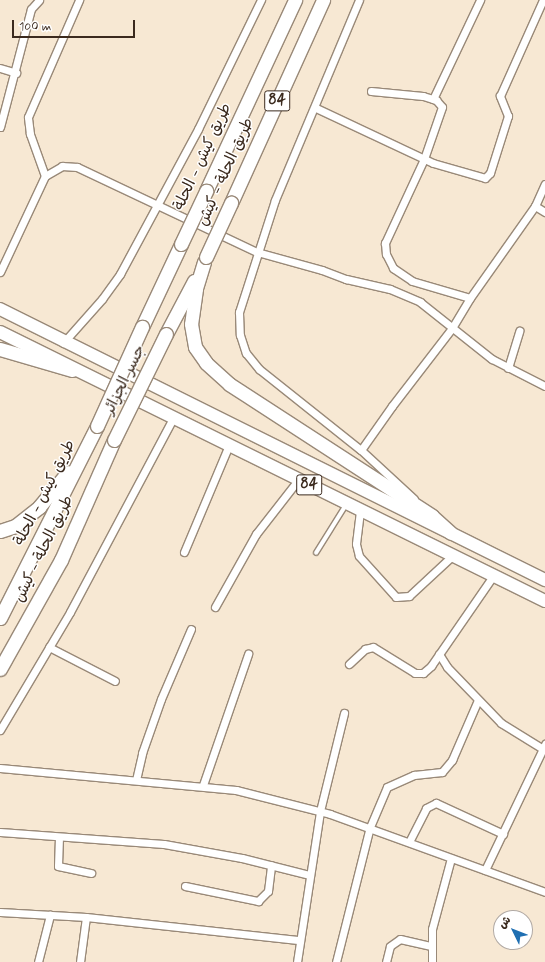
<!DOCTYPE html>
<html>
<head>
<meta charset="utf-8">
<style>
	body { margin:0 }
	#map { position:relative; width:545px; height:962px; overflow:hidden; background:#f7e8d3; font-family:Mynerve,"Playpen Sans Arabic",sans-serif }
	div>[style] { position:absolute }
	[style*='--x'] { left:calc(var(--x)*1px); top:calc(var(--y)*1px); width:calc(var(--w)*1px); rotate:calc(var(--a)*1deg) }
	.roads { filter:drop-shadow(1px 0 #998978) drop-shadow(-1px 0 #998978) drop-shadow(0 1px #998978) drop-shadow(0 -1px #998978) }
	.lane>* { height:3.5px; margin:-1.75px; padding:0 1.75px; transform-origin:1.75px; border-radius:1.75px; background:#fff }
	.street>* { height:7px; margin:-3.5px; padding:0 3.5px; transform-origin:3.5px; border-radius:3.5px; background:#fff }
	.primary>* { height:12px; margin:-6px; padding:0 6px; transform-origin:6px; border-radius:6px; background:#fff }
	.highway>* { height:13px; margin:-6.5px; padding:0 6.5px; transform-origin:6.5px; border-radius:6.5px; background:#fff }
	.bridges { filter:drop-shadow(1px 0 #998978) drop-shadow(-1px 0 #998978) drop-shadow(0 1px #998978) drop-shadow(0 -1px #998978) }
	.highway-bridge>* { height:13px; margin:-6.5px; padding:0 6.5px; transform-origin:6.5px; border-radius:6.5px; background:#fff }
	span { translate:-50% -50%; white-space:nowrap; text-align:center; line-height:1.15; -webkit-text-stroke:3px #fff; paint-order:stroke }
	.shield-label span { padding:1px 3px; background:#fff; border:1px solid; border-radius:3px; -webkit-text-stroke-width:0 }
	.shield-label { font-size:15px; color:#3b2a1e; font-weight:700 }
	.street-label { font-size:16px; color:#3b2a1e }
	.north { position:absolute; left:493px; top:910px; width:40px; height:40px; box-sizing:border-box; background:#fff; border:1px solid #b1aaa5; border-radius:50%; rotate:313deg; font-size:11px; font-weight:700; line-height:16px; text-align:center; color:#3b2a1e }
	.north::after { content:''; display:block; margin:auto; width:14px; height:18px; background:#1f6fb2; clip-path:polygon(50% 0,100% 100%,50% 72%,0 100%) }
	.scale { position:absolute; left:12px; top:20px; width:123px; height:18px; box-sizing:border-box; border:2px solid #3b2a1e; border-top:0; padding-left:5px; font-size:12px; line-height:14px; white-space:nowrap; color:#3b2a1e; -webkit-text-stroke:3px #fff; paint-order:stroke }
</style>
</head>
<body>
<div id="map">
	<div class="roads">
		<div class="lane">
			<i style="--x:316;--y:553;--w:57;--a:-58"></i>
		</div>
		<div class="street">
			<i style="--x:359;--y:0;--w:217;--a:112.8"></i>
			<i style="--x:275;--y:200;--w:118;--a:107.8"></i>
			<i style="--x:239;--y:312;--w:23;--a:88"></i>
			<i style="--x:240;--y:335;--w:19;--a:72"></i>
			<i style="--x:246;--y:353;--w:21;--a:51"></i>
			<i style="--x:259;--y:369;--w:130;--a:38.5"></i>
			<i style="--x:361;--y:450;--w:72;--a:42.8"></i>
			<i style="--x:0;--y:68;--w:17;--a:17"></i>
			<i style="--x:371;--y:91;--w:52;--a:5.5"></i>
			<i style="--x:423;--y:96;--w:14;--a:17"></i>
			<i style="--x:436;--y:100;--w:9;--a:49"></i>
			<i style="--x:442;--y:107;--w:55;--a:109.1"></i>
			<i style="--x:424;--y:159;--w:93;--a:114.9"></i>
			<i style="--x:385;--y:243;--w:11;--a:85"></i>
			<i style="--x:386;--y:254;--w:16;--a:63"></i>
			<i style="--x:393;--y:268;--w:23;--a:34"></i>
			<i style="--x:412;--y:281;--w:60;--a:16.3"></i>
			<i style="--x:433;--y:99;--w:110;--a:-64.6"></i>
			<i style="--x:316;--y:108;--w:129;--a:25.2"></i>
			<i style="--x:433;--y:163;--w:54;--a:16.1"></i>
			<i style="--x:485;--y:178;--w:7;--a:-45"></i>
			<i style="--x:490;--y:173;--w:60;--a:-72.5"></i>
			<i style="--x:508;--y:116;--w:22;--a:-112"></i>
			<i style="--x:500;--y:96;--w:105;--a:-65.9"></i>
			<i style="--x:0;--y:127;--w:122;--a:-75.3"></i>
			<i style="--x:31;--y:9;--w:12;--a:-48"></i>
			<i style="--x:45;--y:176;--w:20;--a:-30"></i>
			<i style="--x:62;--y:166;--w:15;--a:4"></i>
			<i style="--x:77;--y:167;--w:199;--a:25.3"></i>
			<i style="--x:257;--y:252;--w:67;--a:15.5"></i>
			<i style="--x:322;--y:270;--w:26;--a:21"></i>
			<i style="--x:346;--y:279;--w:45;--a:12.8"></i>
			<i style="--x:390;--y:289;--w:33;--a:23"></i>
			<i style="--x:420;--y:302;--w:92;--a:38.4"></i>
			<i style="--x:492;--y:359;--w:59;--a:27"></i>
			<i style="--x:535;--y:206;--w:12;--a:31"></i>
			<i style="--x:0;--y:272;--w:106;--a:-64.9"></i>
			<i style="--x:45;--y:176;--w:45;--a:-109.7"></i>
			<i style="--x:30;--y:134;--w:17;--a:-97"></i>
			<i style="--x:28;--y:117;--w:128;--a:-66.4"></i>
			<i style="--x:63;--y:343;--w:59;--a:-48.4"></i>
			<i style="--x:102;--y:299;--w:31;--a:-54"></i>
			<i style="--x:120;--y:274;--w:165;--a:-61.7"></i>
			<i style="--x:198;--y:129;--w:144;--a:-64"></i>
			<i style="--x:508;--y:368;--w:39;--a:-73"></i>
			<i style="--x:361;--y:450;--w:54;--a:-54.8"></i>
			<i style="--x:392;--y:406;--w:98;--a:-52.4"></i>
			<i style="--x:452;--y:328;--w:35;--a:-59"></i>
			<i style="--x:470;--y:298;--w:113;--a:-54.8"></i>
			<i style="--x:535;--y:206;--w:24;--a:-66"></i>
			<i style="--x:360;--y:511;--w:33;--a:97"></i>
			<i style="--x:356;--y:544;--w:12;--a:76"></i>
			<i style="--x:359;--y:556;--w:55;--a:47.9"></i>
			<i style="--x:396;--y:597;--w:13;--a:-4"></i>
			<i style="--x:409;--y:596;--w:59;--a:-42.9"></i>
			<i style="--x:184;--y:552;--w:116;--a:-67.2"></i>
			<i style="--x:215;--y:607;--w:84;--a:-60.7"></i>
			<i style="--x:256;--y:534;--w:68;--a:-52.1"></i>
			<i style="--x:49;--y:647;--w:74;--a:27.3"></i>
			<i style="--x:439;--y:654;--w:15;--a:58"></i>
			<i style="--x:447;--y:667;--w:78;--a:46"></i>
			<i style="--x:501;--y:723;--w:49;--a:31.8"></i>
			<i style="--x:349;--y:664;--w:22;--a:-43"></i>
			<i style="--x:365;--y:649;--w:8;--a:-14"></i>
			<i style="--x:373;--y:647;--w:49;--a:31.8"></i>
			<i style="--x:415;--y:673;--w:8;--a:0"></i>
			<i style="--x:423;--y:673;--w:11;--a:-41"></i>
			<i style="--x:431;--y:666;--w:109;--a:-55.4"></i>
			<i style="--x:0;--y:730;--w:137;--a:-59.3"></i>
			<i style="--x:70;--y:612;--w:220;--a:-62"></i>
			<i style="--x:0;--y:768;--w:237;--a:5.3"></i>
			<i style="--x:236;--y:790;--w:97;--a:14.3"></i>
			<i style="--x:330;--y:814;--w:229;--a:19.9"></i>
			<i style="--x:136;--y:780;--w:28;--a:-77"></i>
			<i style="--x:142;--y:753;--w:57;--a:-70.6"></i>
			<i style="--x:161;--y:699;--w:76;--a:-66.8"></i>
			<i style="--x:203;--y:785;--w:139;--a:-71"></i>
			<i style="--x:0;--y:832;--w:164;--a:4.2"></i>
			<i style="--x:164;--y:844;--w:79;--a:10.2"></i>
			<i style="--x:242;--y:858;--w:69;--a:14.2"></i>
			<i style="--x:59;--y:837;--w:29;--a:92"></i>
			<i style="--x:58;--y:866;--w:34;--a:12"></i>
			<i style="--x:409;--y:842;--w:38;--a:-63"></i>
			<i style="--x:426;--y:808;--w:11;--a:-27"></i>
			<i style="--x:436;--y:803;--w:74;--a:24.8"></i>
			<i style="--x:485;--y:870;--w:140;--a:-64.5"></i>
			<i style="--x:185;--y:886;--w:75;--a:11.6"></i>
			<i style="--x:258;--y:901;--w:14;--a:-45"></i>
			<i style="--x:268;--y:891;--w:26;--a:-83"></i>
			<i style="--x:0;--y:912;--w:86;--a:3.3"></i>
			<i style="--x:86;--y:917;--w:213;--a:6.2"></i>
			<i style="--x:38;--y:962;--w:49;--a:-75.7"></i>
			<i style="--x:80;--y:962;--w:45;--a:-82.4"></i>
			<i style="--x:297;--y:962;--w:153;--a:-81.3"></i>
			<i style="--x:320;--y:811;--w:101;--a:-76.2"></i>
			<i style="--x:336;--y:962;--w:139;--a:-75.9"></i>
			<i style="--x:370;--y:827;--w:43;--a:-67"></i>
			<i style="--x:387;--y:787;--w:30;--a:-24"></i>
			<i style="--x:414;--y:775;--w:28;--a:-6"></i>
			<i style="--x:442;--y:772;--w:16;--a:-50"></i>
			<i style="--x:452;--y:760;--w:65;--a:-66.6"></i>
			<i style="--x:386;--y:962;--w:16;--a:-76"></i>
			<i style="--x:390;--y:946;--w:12;--a:-35"></i>
			<i style="--x:400;--y:939;--w:32;--a:13"></i>
			<i style="--x:432;--y:962;--w:33;--a:-90"></i>
			<i style="--x:432;--y:929;--w:73;--a:-75"></i>
		</div>
		<div class="primary">
			<i style="--x:0;--y:309;--w:609;--a:26.44"></i>
			<i style="--x:0;--y:332;--w:608;--a:26.27"></i>
		</div>
		<div class="highway">
			<i style="--x:206;--y:191;--w:211;--a:-65"></i>
			<i style="--x:231;--y:203;--w:223;--a:-65.6"></i>
			<i style="--x:204;--y:262;--w:28;--a:107"></i>
			<i style="--x:196;--y:289;--w:35;--a:98"></i>
			<i style="--x:191;--y:324;--w:23;--a:80"></i>
			<i style="--x:195;--y:347;--w:19;--a:55"></i>
			<i style="--x:206;--y:363;--w:31;--a:42"></i>
			<i style="--x:229;--y:384;--w:242;--a:33"></i>
			<i style="--x:432;--y:516;--w:25;--a:42"></i>
			<i style="--x:142;--y:327;--w:92;--a:-64.8"></i>
			<i style="--x:166;--y:334;--w:60;--a:-62.2"></i>
			<i style="--x:0;--y:349;--w:75;--a:16.3"></i>
			<i style="--x:0;--y:531;--w:16;--a:-18"></i>
			<i style="--x:15;--y:526;--w:31;--a:-38"></i>
			<i style="--x:39;--y:507;--w:45;--a:-50.4"></i>
			<i style="--x:0;--y:618;--w:215;--a:-63.2"></i>
			<i style="--x:0;--y:669;--w:125;--a:-60.8"></i>
			<i style="--x:61;--y:560;--w:131;--a:-66.2"></i>
		</div>
	</div>
	<div class="bridges">
		<div class="highway-bridge">
			<i style="--x:181;--y:244;--w:59;--a:-64.7"></i>
			<i style="--x:206;--y:257;--w:60;--a:-65.2"></i>
			<i style="--x:97;--y:426;--w:109;--a:-65.6"></i>
			<i style="--x:114;--y:440;--w:118;--a:-63.9"></i>
		</div>
	</div>
	<div class="shield-label">
		<span style="left:277px;top:101px">84</span>
		<span style="left:309px;top:485px">84</span>
	</div>
	<div class="street-label">
		<span style="left:203px;top:157px;rotate:-65deg">طريق كيش - الحلة</span>
		<span style="left:226px;top:172px;rotate:-66deg">طريق الحلة - كيش</span>
		<span style="left:125px;top:380px;rotate:-64deg">جسر الجزائر</span>
		<span style="left:45px;top:493px;rotate:-63deg">طريق كيش - الحلة</span>
		<span style="left:44px;top:549px;rotate:-64deg">طريق الحلة - كيش</span>
	</div>
	<div class="north">ش</div>
	<div class="scale">100 m</div>
</div>
</body>
</html>
